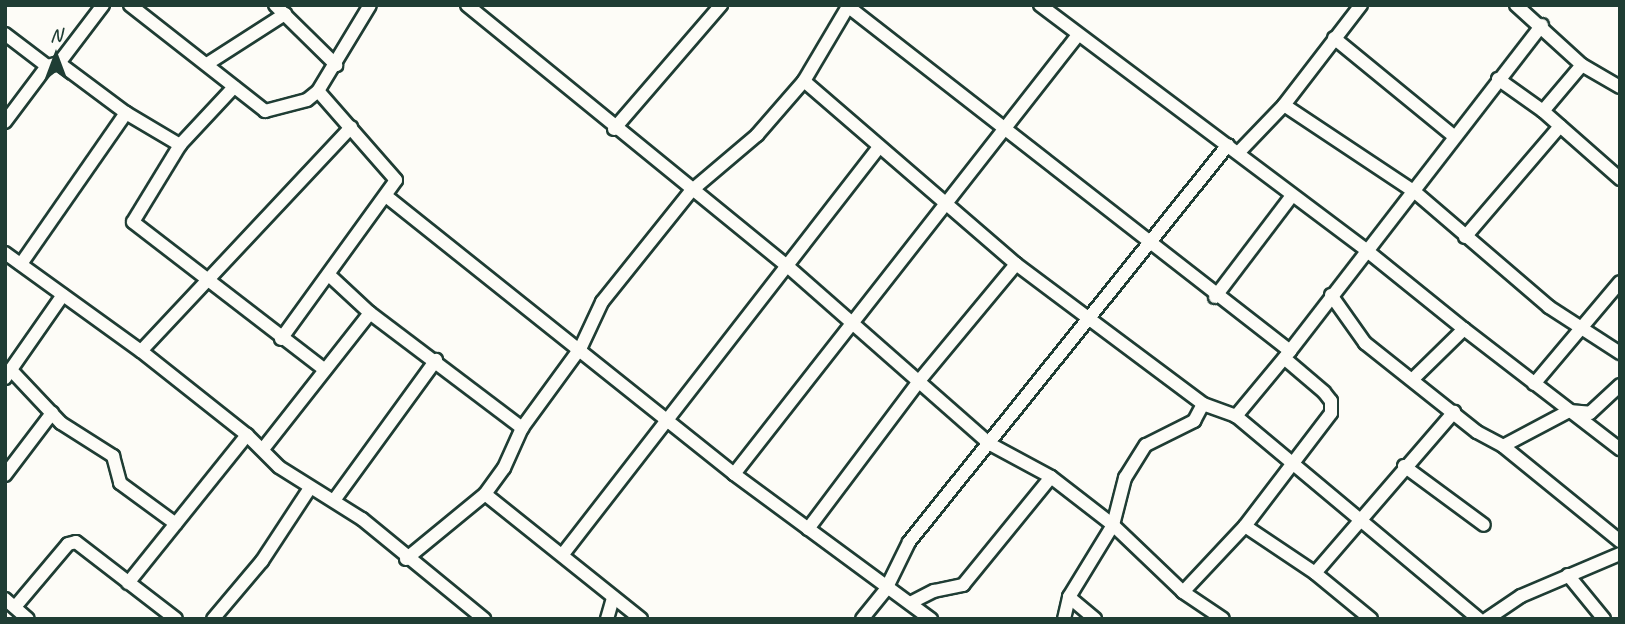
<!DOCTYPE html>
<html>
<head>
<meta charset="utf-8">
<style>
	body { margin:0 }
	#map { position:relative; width:1625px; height:624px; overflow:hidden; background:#fdfcf7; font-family:Caveat,sans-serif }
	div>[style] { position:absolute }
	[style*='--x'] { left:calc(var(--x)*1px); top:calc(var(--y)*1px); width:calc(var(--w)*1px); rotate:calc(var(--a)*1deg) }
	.roads { filter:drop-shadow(2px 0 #1f3d34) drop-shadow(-2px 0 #1f3d34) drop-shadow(0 2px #1f3d34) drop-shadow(0 -2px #1f3d34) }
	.minor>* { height:12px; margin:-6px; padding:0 6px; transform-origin:6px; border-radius:6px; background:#fdfcf7 }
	span { translate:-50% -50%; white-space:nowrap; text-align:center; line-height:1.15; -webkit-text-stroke:7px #fdfcf7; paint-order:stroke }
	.frame { position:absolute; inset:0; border:7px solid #1f3d34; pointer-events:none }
	.north { position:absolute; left:21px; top:21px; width:70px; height:70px; -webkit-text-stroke:5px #fdfcf7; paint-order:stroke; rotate:0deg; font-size:19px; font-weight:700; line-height:28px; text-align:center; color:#1f3d34 }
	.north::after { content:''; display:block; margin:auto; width:24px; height:32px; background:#1f3d34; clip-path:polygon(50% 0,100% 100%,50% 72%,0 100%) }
</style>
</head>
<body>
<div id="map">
	<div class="roads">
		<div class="minor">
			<i style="--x:130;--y:5;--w:172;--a:38.1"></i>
			<i style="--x:265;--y:111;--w:43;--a:-14.7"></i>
			<i style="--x:307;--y:100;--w:14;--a:-39"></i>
			<i style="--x:318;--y:91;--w:100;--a:-58.8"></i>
			<i style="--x:275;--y:5;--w:86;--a:44.5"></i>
			<i style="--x:467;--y:5;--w:410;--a:39.2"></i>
			<i style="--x:785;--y:264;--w:273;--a:41.3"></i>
			<i style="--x:990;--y:444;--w:69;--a:28.4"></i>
			<i style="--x:1051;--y:477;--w:78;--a:37.7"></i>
			<i style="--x:1113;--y:525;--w:97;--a:43.7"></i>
			<i style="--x:1183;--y:592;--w:48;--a:34"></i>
			<i style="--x:1040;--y:5;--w:408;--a:36.9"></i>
			<i style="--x:1366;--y:250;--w:126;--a:38.9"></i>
			<i style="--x:1464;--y:329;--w:70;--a:135.6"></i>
			<i style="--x:1516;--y:5;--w:89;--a:42.3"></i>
			<i style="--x:1582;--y:65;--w:44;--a:30.1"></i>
			<i style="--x:850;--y:8;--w:558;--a:37.94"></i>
			<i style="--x:1290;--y:351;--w:85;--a:129.7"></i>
			<i style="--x:5;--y:34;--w:53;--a:37.3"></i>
			<i style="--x:1334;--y:38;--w:156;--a:39.3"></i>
			<i style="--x:59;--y:63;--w:84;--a:36.7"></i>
			<i style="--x:126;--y:113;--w:63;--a:30.7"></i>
			<i style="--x:207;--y:64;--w:93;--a:-32.7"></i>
			<i style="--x:1498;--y:79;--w:55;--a:35.4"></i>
			<i style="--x:1543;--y:111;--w:103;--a:41.4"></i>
			<i style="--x:804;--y:81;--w:280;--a:40.8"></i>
			<i style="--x:1016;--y:264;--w:234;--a:36.8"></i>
			<i style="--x:1203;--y:404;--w:35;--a:20"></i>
			<i style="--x:1236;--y:416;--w:317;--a:39.9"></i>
			<i style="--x:234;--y:87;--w:79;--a:133"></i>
			<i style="--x:180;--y:145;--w:90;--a:121.4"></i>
			<i style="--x:133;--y:222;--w:242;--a:37.6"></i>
			<i style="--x:1284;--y:105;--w:157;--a:33.6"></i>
			<i style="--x:1415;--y:192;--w:177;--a:40.6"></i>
			<i style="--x:1549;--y:307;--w:85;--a:32.9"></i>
			<i style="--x:1543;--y:111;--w:60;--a:-49.7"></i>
			<i style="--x:5;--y:122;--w:70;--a:-53.1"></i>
			<i style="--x:47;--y:66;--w:12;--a:-14"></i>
			<i style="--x:59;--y:63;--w:73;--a:-52.8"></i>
			<i style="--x:614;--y:129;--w:164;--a:-49.2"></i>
			<i style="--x:1238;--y:153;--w:66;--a:-46.2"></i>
			<i style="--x:1284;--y:105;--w:126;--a:-52.4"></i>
			<i style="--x:386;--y:196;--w:445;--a:38.6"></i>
			<i style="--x:734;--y:474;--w:245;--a:36.4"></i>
			<i style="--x:1465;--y:237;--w:146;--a:-49.4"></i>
			<i style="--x:5;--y:253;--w:168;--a:35.8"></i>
			<i style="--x:141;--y:351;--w:135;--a:38.4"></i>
			<i style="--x:247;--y:435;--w:45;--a:45"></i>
			<i style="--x:279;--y:467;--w:98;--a:32.1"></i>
			<i style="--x:362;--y:519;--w:158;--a:39.3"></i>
			<i style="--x:21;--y:264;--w:184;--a:-55.2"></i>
			<i style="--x:329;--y:275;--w:56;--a:42.8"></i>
			<i style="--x:370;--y:313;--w:191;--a:37.1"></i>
			<i style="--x:1331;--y:295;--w:59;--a:54.7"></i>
			<i style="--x:1365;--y:343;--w:143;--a:38.5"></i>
			<i style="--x:1477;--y:432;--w:30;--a:28"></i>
			<i style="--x:1503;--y:446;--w:75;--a:-27.9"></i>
			<i style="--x:1569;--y:411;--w:21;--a:5"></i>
			<i style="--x:1590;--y:413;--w:41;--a:-43"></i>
			<i style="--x:1215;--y:297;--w:126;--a:-52.8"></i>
			<i style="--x:1464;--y:329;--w:197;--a:37.6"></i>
			<i style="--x:281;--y:339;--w:196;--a:-54.1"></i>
			<i style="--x:396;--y:180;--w:118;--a:-131.2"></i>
			<i style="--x:141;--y:351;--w:307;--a:-46.8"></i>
			<i style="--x:1290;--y:351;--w:412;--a:-52.3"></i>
			<i style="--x:11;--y:370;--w:73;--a:46.7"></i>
			<i style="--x:61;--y:423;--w:62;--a:32.4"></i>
			<i style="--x:113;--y:456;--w:28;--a:75"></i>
			<i style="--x:120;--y:483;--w:69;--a:36.2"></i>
			<i style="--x:5;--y:378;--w:101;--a:-55.1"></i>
			<i style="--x:1534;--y:384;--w:133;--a:-49.9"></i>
			<i style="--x:1503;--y:446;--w:151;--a:39.1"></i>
			<i style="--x:263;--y:449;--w:173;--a:-51.8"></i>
			<i style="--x:1404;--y:466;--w:99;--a:36.4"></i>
			<i style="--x:734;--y:474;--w:558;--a:-51.92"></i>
			<i style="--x:5;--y:475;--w:78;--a:-52.8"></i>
			<i style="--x:485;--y:494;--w:200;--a:38.7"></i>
			<i style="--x:335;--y:499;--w:172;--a:-54"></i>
			<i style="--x:1245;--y:526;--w:84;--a:33.9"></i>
			<i style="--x:808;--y:529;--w:185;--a:-53.1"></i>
			<i style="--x:919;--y:381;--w:152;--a:-50.3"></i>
			<i style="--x:563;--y:554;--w:515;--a:-52.17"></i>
			<i style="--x:406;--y:559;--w:102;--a:-39.4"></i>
			<i style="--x:485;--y:494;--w:32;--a:-54"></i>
			<i style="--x:504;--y:468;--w:44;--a:-65.8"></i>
			<i style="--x:522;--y:428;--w:100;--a:-53.9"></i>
			<i style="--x:581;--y:347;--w:50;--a:-65"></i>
			<i style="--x:602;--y:302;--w:142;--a:-51.3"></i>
			<i style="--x:691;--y:191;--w:87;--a:-40.3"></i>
			<i style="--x:757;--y:135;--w:72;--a:-49"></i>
			<i style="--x:804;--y:81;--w:88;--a:-59.4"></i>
			<i style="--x:1568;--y:575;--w:57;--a:50.7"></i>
			<i style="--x:128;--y:583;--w:190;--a:-51.2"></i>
			<i style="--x:1183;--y:592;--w:91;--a:-46.8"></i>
			<i style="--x:1245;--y:526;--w:142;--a:-52.7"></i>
			<i style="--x:1331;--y:413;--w:12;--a:-90"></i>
			<i style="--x:1331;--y:401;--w:11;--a:-128"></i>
			<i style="--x:1324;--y:392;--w:52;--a:-139.6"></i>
			<i style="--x:1069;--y:597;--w:34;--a:40"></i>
			<i style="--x:5;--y:599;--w:30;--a:41"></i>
			<i style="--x:912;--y:602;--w:25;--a:-27"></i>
			<i style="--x:934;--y:591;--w:30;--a:-12"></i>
			<i style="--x:963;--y:585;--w:139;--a:-50.8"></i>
			<i style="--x:15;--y:607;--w:82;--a:-49.9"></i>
			<i style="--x:68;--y:544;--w:8;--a:-14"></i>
			<i style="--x:76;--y:542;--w:126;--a:37.6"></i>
			<i style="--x:213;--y:619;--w:76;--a:-49.8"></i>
			<i style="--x:262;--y:561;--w:87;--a:-56.7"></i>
			<i style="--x:607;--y:619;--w:22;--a:-74"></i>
			<i style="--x:862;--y:619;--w:38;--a:-51"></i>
			<i style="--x:886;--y:589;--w:52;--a:-63.9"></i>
			<i style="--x:909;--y:542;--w:509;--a:-51.22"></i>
			<i style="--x:1064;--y:619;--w:23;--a:-77"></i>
			<i style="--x:1069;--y:597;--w:84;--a:-58.6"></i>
			<i style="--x:1113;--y:525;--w:49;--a:-75.7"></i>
			<i style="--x:1125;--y:478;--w:39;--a:-58"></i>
			<i style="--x:1146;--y:445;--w:54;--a:-26.6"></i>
			<i style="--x:1194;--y:421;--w:19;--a:-62"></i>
			<i style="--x:1371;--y:619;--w:72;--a:-140.6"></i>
			<i style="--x:1315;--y:573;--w:213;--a:-49.2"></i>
			<i style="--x:1487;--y:619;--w:41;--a:-34.1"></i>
			<i style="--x:1521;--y:596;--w:108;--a:-23"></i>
		</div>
	</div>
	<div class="frame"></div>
	<div class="north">N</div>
</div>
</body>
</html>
